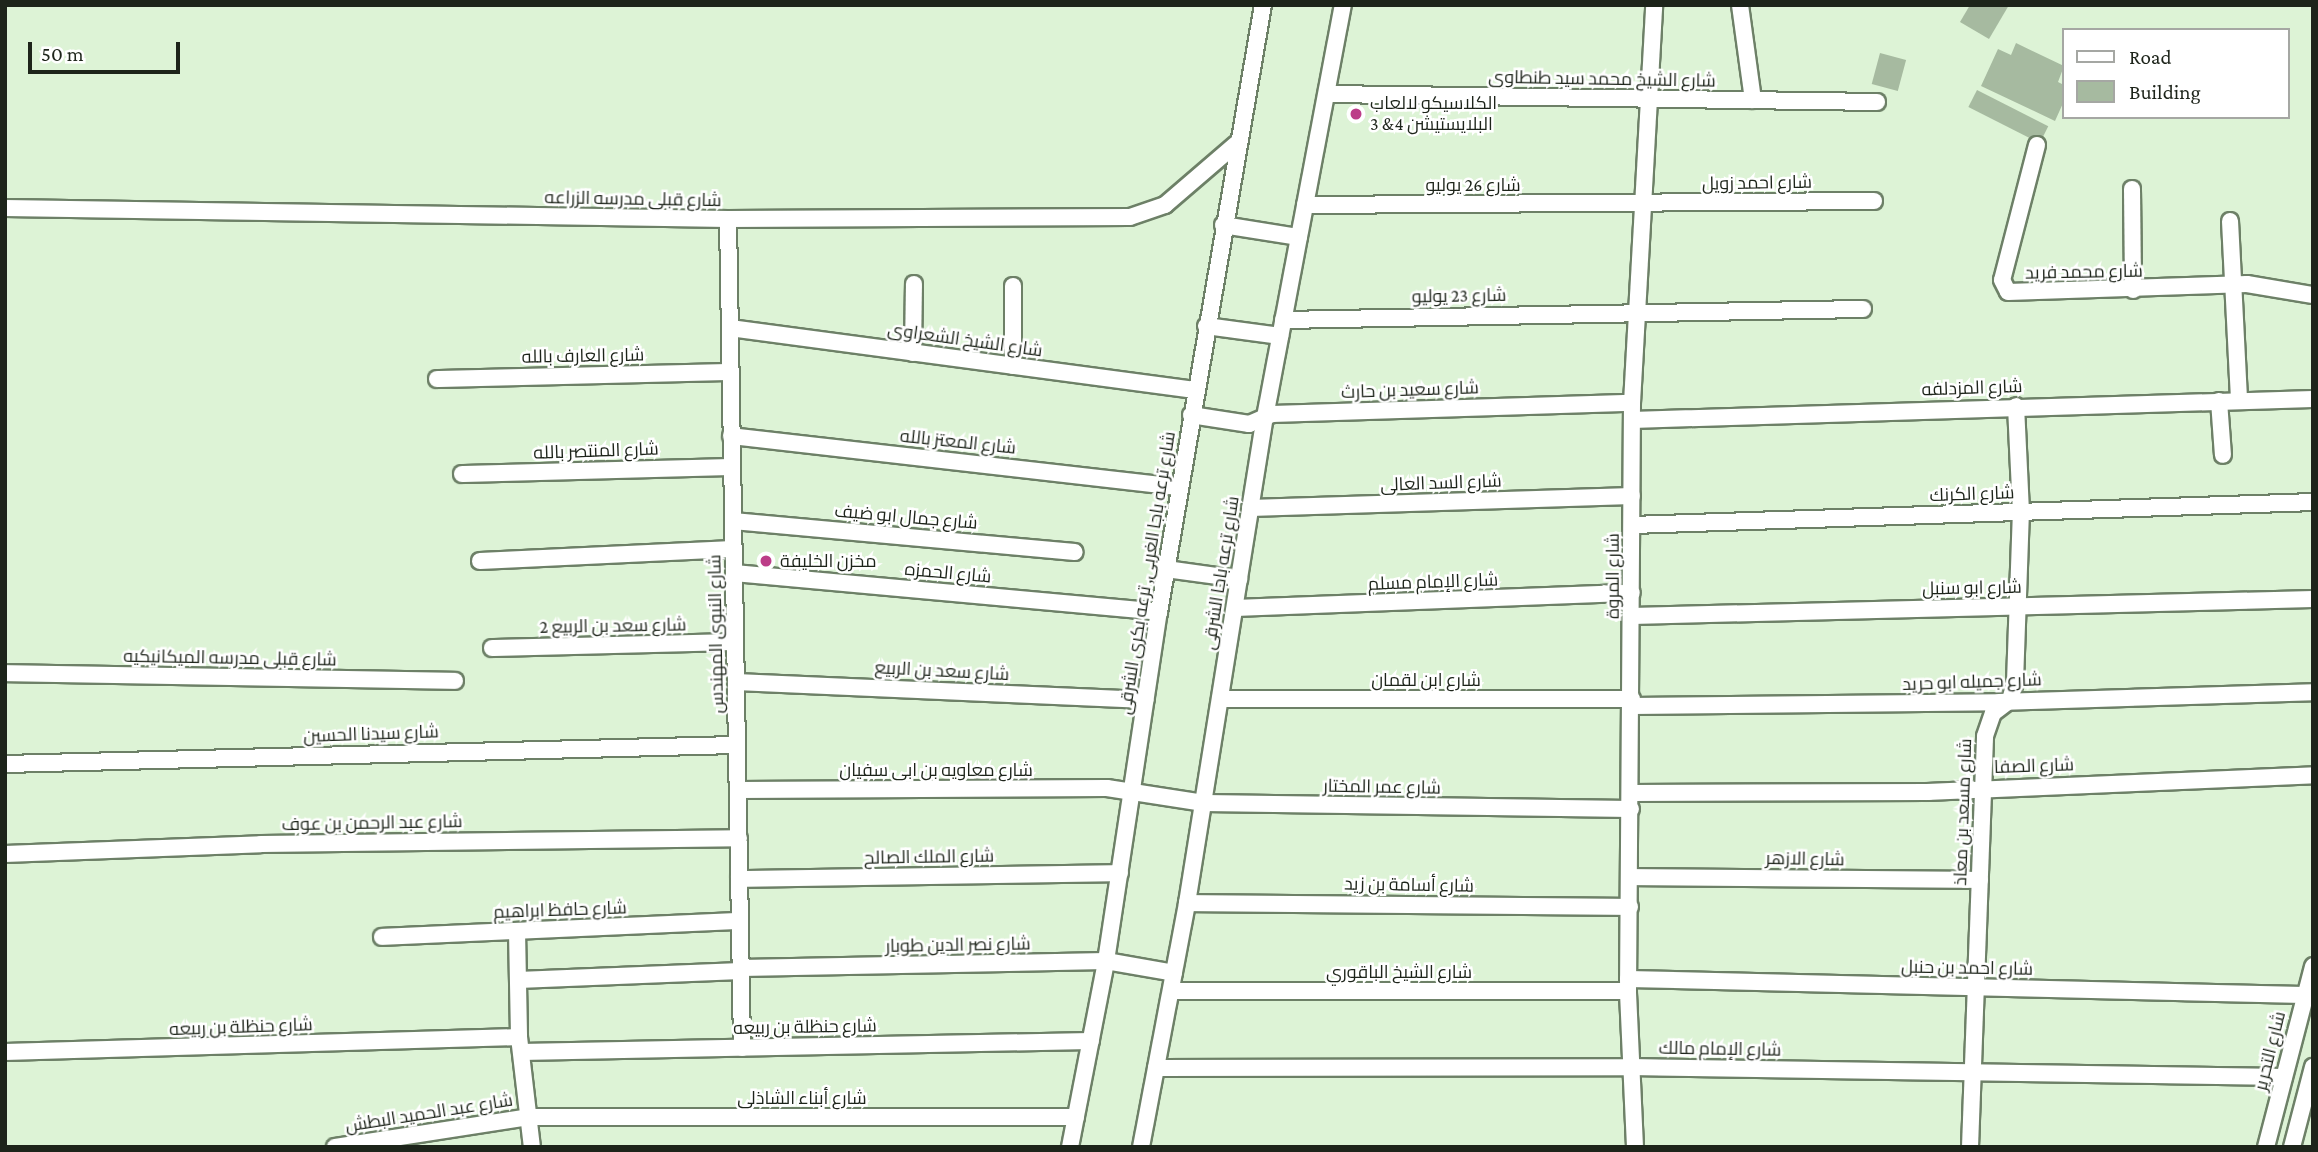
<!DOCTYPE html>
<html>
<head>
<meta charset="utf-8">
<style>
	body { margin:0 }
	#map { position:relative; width:2318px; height:1152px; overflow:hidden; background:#ddf3d6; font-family:"Crimson Pro",Cairo,serif }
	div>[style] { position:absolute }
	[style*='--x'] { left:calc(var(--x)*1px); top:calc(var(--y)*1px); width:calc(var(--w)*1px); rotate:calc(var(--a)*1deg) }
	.building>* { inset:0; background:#a6baa0; transform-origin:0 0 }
	.roads { filter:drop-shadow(2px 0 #6d8067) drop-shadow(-2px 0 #6d8067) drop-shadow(0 2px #6d8067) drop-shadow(0 -2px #6d8067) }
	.street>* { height:16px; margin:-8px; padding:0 8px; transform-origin:8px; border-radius:8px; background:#fff }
	.dots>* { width:19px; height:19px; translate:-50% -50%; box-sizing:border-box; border:4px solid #fff; border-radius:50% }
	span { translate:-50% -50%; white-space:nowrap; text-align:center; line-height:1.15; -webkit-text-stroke:5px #fff; paint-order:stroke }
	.street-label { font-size:18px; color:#1d241a }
	.poi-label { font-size:18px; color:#1d241a }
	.left { translate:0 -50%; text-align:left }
	.frame { position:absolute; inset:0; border:7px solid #1d241a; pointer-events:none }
	.legend { position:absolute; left:2062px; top:28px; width:228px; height:91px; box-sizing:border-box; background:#fff; border:2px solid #a5a7a3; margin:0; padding:9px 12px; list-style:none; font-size:21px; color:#1d241a }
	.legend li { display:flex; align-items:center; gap:14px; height:35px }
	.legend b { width:35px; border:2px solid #a5a7a3 }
	.scale { position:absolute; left:28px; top:42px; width:152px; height:32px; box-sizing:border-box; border:4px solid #1d241a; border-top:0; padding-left:9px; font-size:21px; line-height:24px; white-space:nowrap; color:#1d241a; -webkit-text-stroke:5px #fff; paint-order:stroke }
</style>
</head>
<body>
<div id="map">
	<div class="building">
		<i style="clip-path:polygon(1970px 5px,2009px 5px,1989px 39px,1960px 22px)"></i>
		<i style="clip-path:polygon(2016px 43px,2064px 66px,2058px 82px,2064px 85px,2064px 101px,2055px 121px,1981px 86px,1998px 49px,2011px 55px)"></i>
		<i style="left:1880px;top:53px;width:27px;height:32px;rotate:15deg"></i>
		<i style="left:1977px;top:90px;width:80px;height:19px;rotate:27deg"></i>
	</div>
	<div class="roads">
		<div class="street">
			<i style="--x:1740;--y:5;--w:96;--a:82.2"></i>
			<i style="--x:1327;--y:94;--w:550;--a:0.83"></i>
			<i style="--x:2037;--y:145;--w:139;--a:104.5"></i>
			<i style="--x:2002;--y:280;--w:13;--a:63"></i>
			<i style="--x:2008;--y:292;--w:239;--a:-1.9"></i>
			<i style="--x:2247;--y:284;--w:67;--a:9.5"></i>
			<i style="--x:2132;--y:189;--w:101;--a:89.4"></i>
			<i style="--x:1305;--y:205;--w:569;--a:-0.4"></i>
			<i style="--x:5;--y:208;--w:723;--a:0.87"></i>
			<i style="--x:728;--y:219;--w:402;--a:-0.3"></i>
			<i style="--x:1130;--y:217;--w:37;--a:-19"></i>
			<i style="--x:1165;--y:205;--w:94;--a:-40.7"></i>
			<i style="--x:728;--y:219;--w:829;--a:89.03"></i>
			<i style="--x:2230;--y:221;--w:179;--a:87.1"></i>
			<i style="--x:1223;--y:225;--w:77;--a:9"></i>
			<i style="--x:1013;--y:286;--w:80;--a:90"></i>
			<i style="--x:1283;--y:320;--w:580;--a:-1.09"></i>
			<i style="--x:1206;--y:326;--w:75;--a:7.7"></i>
			<i style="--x:730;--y:328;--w:469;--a:7.6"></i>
			<i style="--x:913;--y:353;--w:69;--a:-89.2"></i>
			<i style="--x:437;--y:379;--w:293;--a:-1.4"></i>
			<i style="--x:2219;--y:401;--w:54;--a:85.8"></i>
			<i style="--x:1191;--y:415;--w:59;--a:8.8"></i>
			<i style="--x:1249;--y:424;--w:25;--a:-23"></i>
			<i style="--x:1272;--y:414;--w:360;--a:-1.8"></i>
			<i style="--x:1632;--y:420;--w:681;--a:-1.77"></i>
			<i style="--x:731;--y:436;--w:451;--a:6.5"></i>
			<i style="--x:462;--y:474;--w:270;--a:-1.5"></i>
			<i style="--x:1250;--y:508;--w:382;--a:-1.8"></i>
			<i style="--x:733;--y:521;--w:343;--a:5.2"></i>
			<i style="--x:1632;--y:525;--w:681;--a:-1.93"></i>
			<i style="--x:480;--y:561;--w:253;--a:-2.7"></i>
			<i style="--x:1166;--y:569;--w:74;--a:7.8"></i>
			<i style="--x:734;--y:573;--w:427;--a:5.2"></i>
			<i style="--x:1235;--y:608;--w:397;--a:-2.2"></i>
			<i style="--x:1632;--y:616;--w:681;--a:-1.43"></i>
			<i style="--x:492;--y:648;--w:243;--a:-1.4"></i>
			<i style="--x:5;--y:673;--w:450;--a:1"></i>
			<i style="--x:736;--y:682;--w:410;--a:2.5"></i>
			<i style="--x:1220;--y:699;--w:412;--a:0"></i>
			<i style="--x:1632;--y:706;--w:367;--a:-0.6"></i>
			<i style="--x:1999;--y:702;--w:314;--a:-1.8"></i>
			<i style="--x:5;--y:764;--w:732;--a:-1.49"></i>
			<i style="--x:738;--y:790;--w:369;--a:-0.3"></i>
			<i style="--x:1107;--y:788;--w:98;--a:8.8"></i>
			<i style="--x:1204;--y:803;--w:427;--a:0.8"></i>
			<i style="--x:1631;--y:793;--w:298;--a:-0.2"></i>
			<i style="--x:1929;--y:792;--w:384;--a:-2.5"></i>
			<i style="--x:5;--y:854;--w:256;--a:-2.2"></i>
			<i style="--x:261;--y:844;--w:478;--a:-0.7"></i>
			<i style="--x:1630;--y:877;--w:350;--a:0.5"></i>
			<i style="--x:739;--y:879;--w:381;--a:-0.9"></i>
			<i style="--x:1187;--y:903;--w:443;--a:0.5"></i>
			<i style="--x:517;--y:931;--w:106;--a:88.9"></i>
			<i style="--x:519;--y:1037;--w:111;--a:83.3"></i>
			<i style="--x:382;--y:937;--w:358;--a:-2.6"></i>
			<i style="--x:741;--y:968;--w:365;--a:-1.1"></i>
			<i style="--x:1106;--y:961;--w:69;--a:10"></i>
			<i style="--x:1628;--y:979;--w:676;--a:1.36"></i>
			<i style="--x:518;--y:980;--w:223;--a:-2.3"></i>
			<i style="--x:1171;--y:991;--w:457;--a:0"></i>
			<i style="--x:5;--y:1052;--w:514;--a:-1.67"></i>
			<i style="--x:521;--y:1052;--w:570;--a:-1.11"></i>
			<i style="--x:1156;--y:1068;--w:475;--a:-0.1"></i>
			<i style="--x:1631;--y:1067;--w:653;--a:0.88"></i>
			<i style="--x:335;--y:1147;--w:196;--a:-8.8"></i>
			<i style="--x:529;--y:1117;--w:547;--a:0"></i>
			<i style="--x:1070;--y:1147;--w:189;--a:-79"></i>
			<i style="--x:1106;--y:961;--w:353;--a:-81.4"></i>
			<i style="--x:1159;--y:612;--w:616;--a:-80.28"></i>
			<i style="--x:1141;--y:1147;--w:248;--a:-79.3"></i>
			<i style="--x:1187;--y:903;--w:492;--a:-80.9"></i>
			<i style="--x:1265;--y:417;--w:419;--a:-79.3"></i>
			<i style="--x:1635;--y:1147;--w:156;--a:-92.6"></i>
			<i style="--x:1628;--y:991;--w:588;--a:-89.61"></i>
			<i style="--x:1632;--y:403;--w:399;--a:-86.8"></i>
			<i style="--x:1970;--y:1147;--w:411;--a:-87.9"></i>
			<i style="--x:1985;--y:736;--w:24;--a:-71"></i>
			<i style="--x:1993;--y:713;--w:21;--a:-37"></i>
			<i style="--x:2010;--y:700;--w:19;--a:-74"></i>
			<i style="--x:2015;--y:682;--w:170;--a:-88"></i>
			<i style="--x:2021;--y:512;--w:106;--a:-92.7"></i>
			<i style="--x:2266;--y:1147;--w:187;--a:-75.4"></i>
			<i style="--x:2292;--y:1147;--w:83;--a:-75.3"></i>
		</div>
	</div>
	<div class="dots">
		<i style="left:1356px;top:114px;background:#bc3d88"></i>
		<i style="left:766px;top:561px;background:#bc3d88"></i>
	</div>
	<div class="street-label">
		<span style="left:1602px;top:79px;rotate:1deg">شارع الشيخ محمد سيد طنطاوى</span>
		<span style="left:1757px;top:183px;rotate:-1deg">شارع احمد زويل</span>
		<span style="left:1473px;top:185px">شارع 26 يوليو</span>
		<span style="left:633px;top:199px;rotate:1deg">شارع قبلى مدرسه الزراعه</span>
		<span style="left:2084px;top:272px;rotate:-1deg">شارع محمد فريد</span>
		<span style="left:1459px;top:296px;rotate:-1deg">شارع 23 يوليو</span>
		<span style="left:965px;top:340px;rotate:8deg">شارع الشيخ الشعراوى</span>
		<span style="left:583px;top:356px;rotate:-1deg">شارع العارف بالله</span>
		<span style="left:1972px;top:388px;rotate:-2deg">شارع المزدلفه</span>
		<span style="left:1410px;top:390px;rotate:-2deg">شارع سعيد بن حارث</span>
		<span style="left:958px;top:442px;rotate:6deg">شارع المعتز بالله</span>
		<span style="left:596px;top:451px;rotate:-2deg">شارع المنتصر بالله</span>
		<span style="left:1441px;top:483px;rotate:-2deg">شارع السد العالى</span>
		<span style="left:1972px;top:494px;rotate:-2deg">شارع الكرنك</span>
		<span style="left:906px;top:517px;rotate:5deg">شارع جمال ابو ضيف</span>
		<span style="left:948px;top:573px;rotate:5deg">شارع الحمزه</span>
		<span style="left:1147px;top:573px;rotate:-81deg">شارع ترعه باجا الغربى, ترعه بكرى الشرقى</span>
		<span style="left:1221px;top:573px;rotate:-81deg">شارع ترعه باجا الشرقى</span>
		<span style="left:1613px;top:576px;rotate:-90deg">شارع المروة</span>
		<span style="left:1433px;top:582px;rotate:-2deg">شارع الإمام مسلم</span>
		<span style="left:1972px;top:588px;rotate:-1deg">شارع ابو سنبل</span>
		<span style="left:613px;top:626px;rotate:-1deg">شارع سعد بن الربيع 2</span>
		<span style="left:716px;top:634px;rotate:-91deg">شارع النبوى المهندس</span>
		<span style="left:230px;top:658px;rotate:1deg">شارع قبلى مدرسه الميكانيكيه</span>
		<span style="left:942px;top:671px;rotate:3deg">شارع سعد بن الربيع</span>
		<span style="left:1426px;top:680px">شارع ابن لقمان</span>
		<span style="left:1972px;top:682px;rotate:-2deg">شارع جميله ابو حريد</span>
		<span style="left:371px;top:734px;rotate:-2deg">شارع سيدنا الحسين</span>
		<span style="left:2034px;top:766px;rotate:-2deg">شارع الصفا</span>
		<span style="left:936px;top:770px">شارع معاويه بن ابى سفيان</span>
		<span style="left:1382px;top:787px;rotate:1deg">شارع عمر المختار</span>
		<span style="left:1963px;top:812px;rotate:-88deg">شارع مسعد بن معاذ</span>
		<span style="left:372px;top:823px;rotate:-1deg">شارع عبد الرحمن بن عوف</span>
		<span style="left:929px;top:857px;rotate:-1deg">شارع الملك الصالح</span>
		<span style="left:1805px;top:859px;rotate:1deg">شارع الازهر</span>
		<span style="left:1409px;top:885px;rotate:1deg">شارع أسامة بن زيد</span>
		<span style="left:560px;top:910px;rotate:-2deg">شارع حافظ ابراهيم</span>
		<span style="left:958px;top:945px;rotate:-1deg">شارع نصر الدين طوبار</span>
		<span style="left:1967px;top:968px;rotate:1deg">شارع احمد بن حنبل</span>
		<span style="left:1399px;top:972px">شارع الشيخ الباقوري</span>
		<span style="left:241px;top:1027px;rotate:-2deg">شارع حنظلة بن ربيعه</span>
		<span style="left:805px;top:1027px;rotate:-1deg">شارع حنظلة بن ربيعه</span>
		<span style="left:1720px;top:1049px;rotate:1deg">شارع الإمام مالك</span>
		<span style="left:2270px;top:1051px;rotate:-76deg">شارع التحرير</span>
		<span style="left:802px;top:1098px">شارع أبناء الشاذلى</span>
		<span style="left:429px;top:1113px;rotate:-9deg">شارع عبد الحميد البطش</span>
	</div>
	<div class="poi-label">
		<span class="left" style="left:1370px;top:114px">الكلاسيكو لالعاب<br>البلايستيشن 4&amp; 3</span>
		<span class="left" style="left:780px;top:561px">مخزن الخليفة</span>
	</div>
	<div class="frame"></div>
	<ul class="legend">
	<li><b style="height:9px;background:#fff"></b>Road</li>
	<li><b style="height:19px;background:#a6baa0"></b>Building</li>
	</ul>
	<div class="scale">50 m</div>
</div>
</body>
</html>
